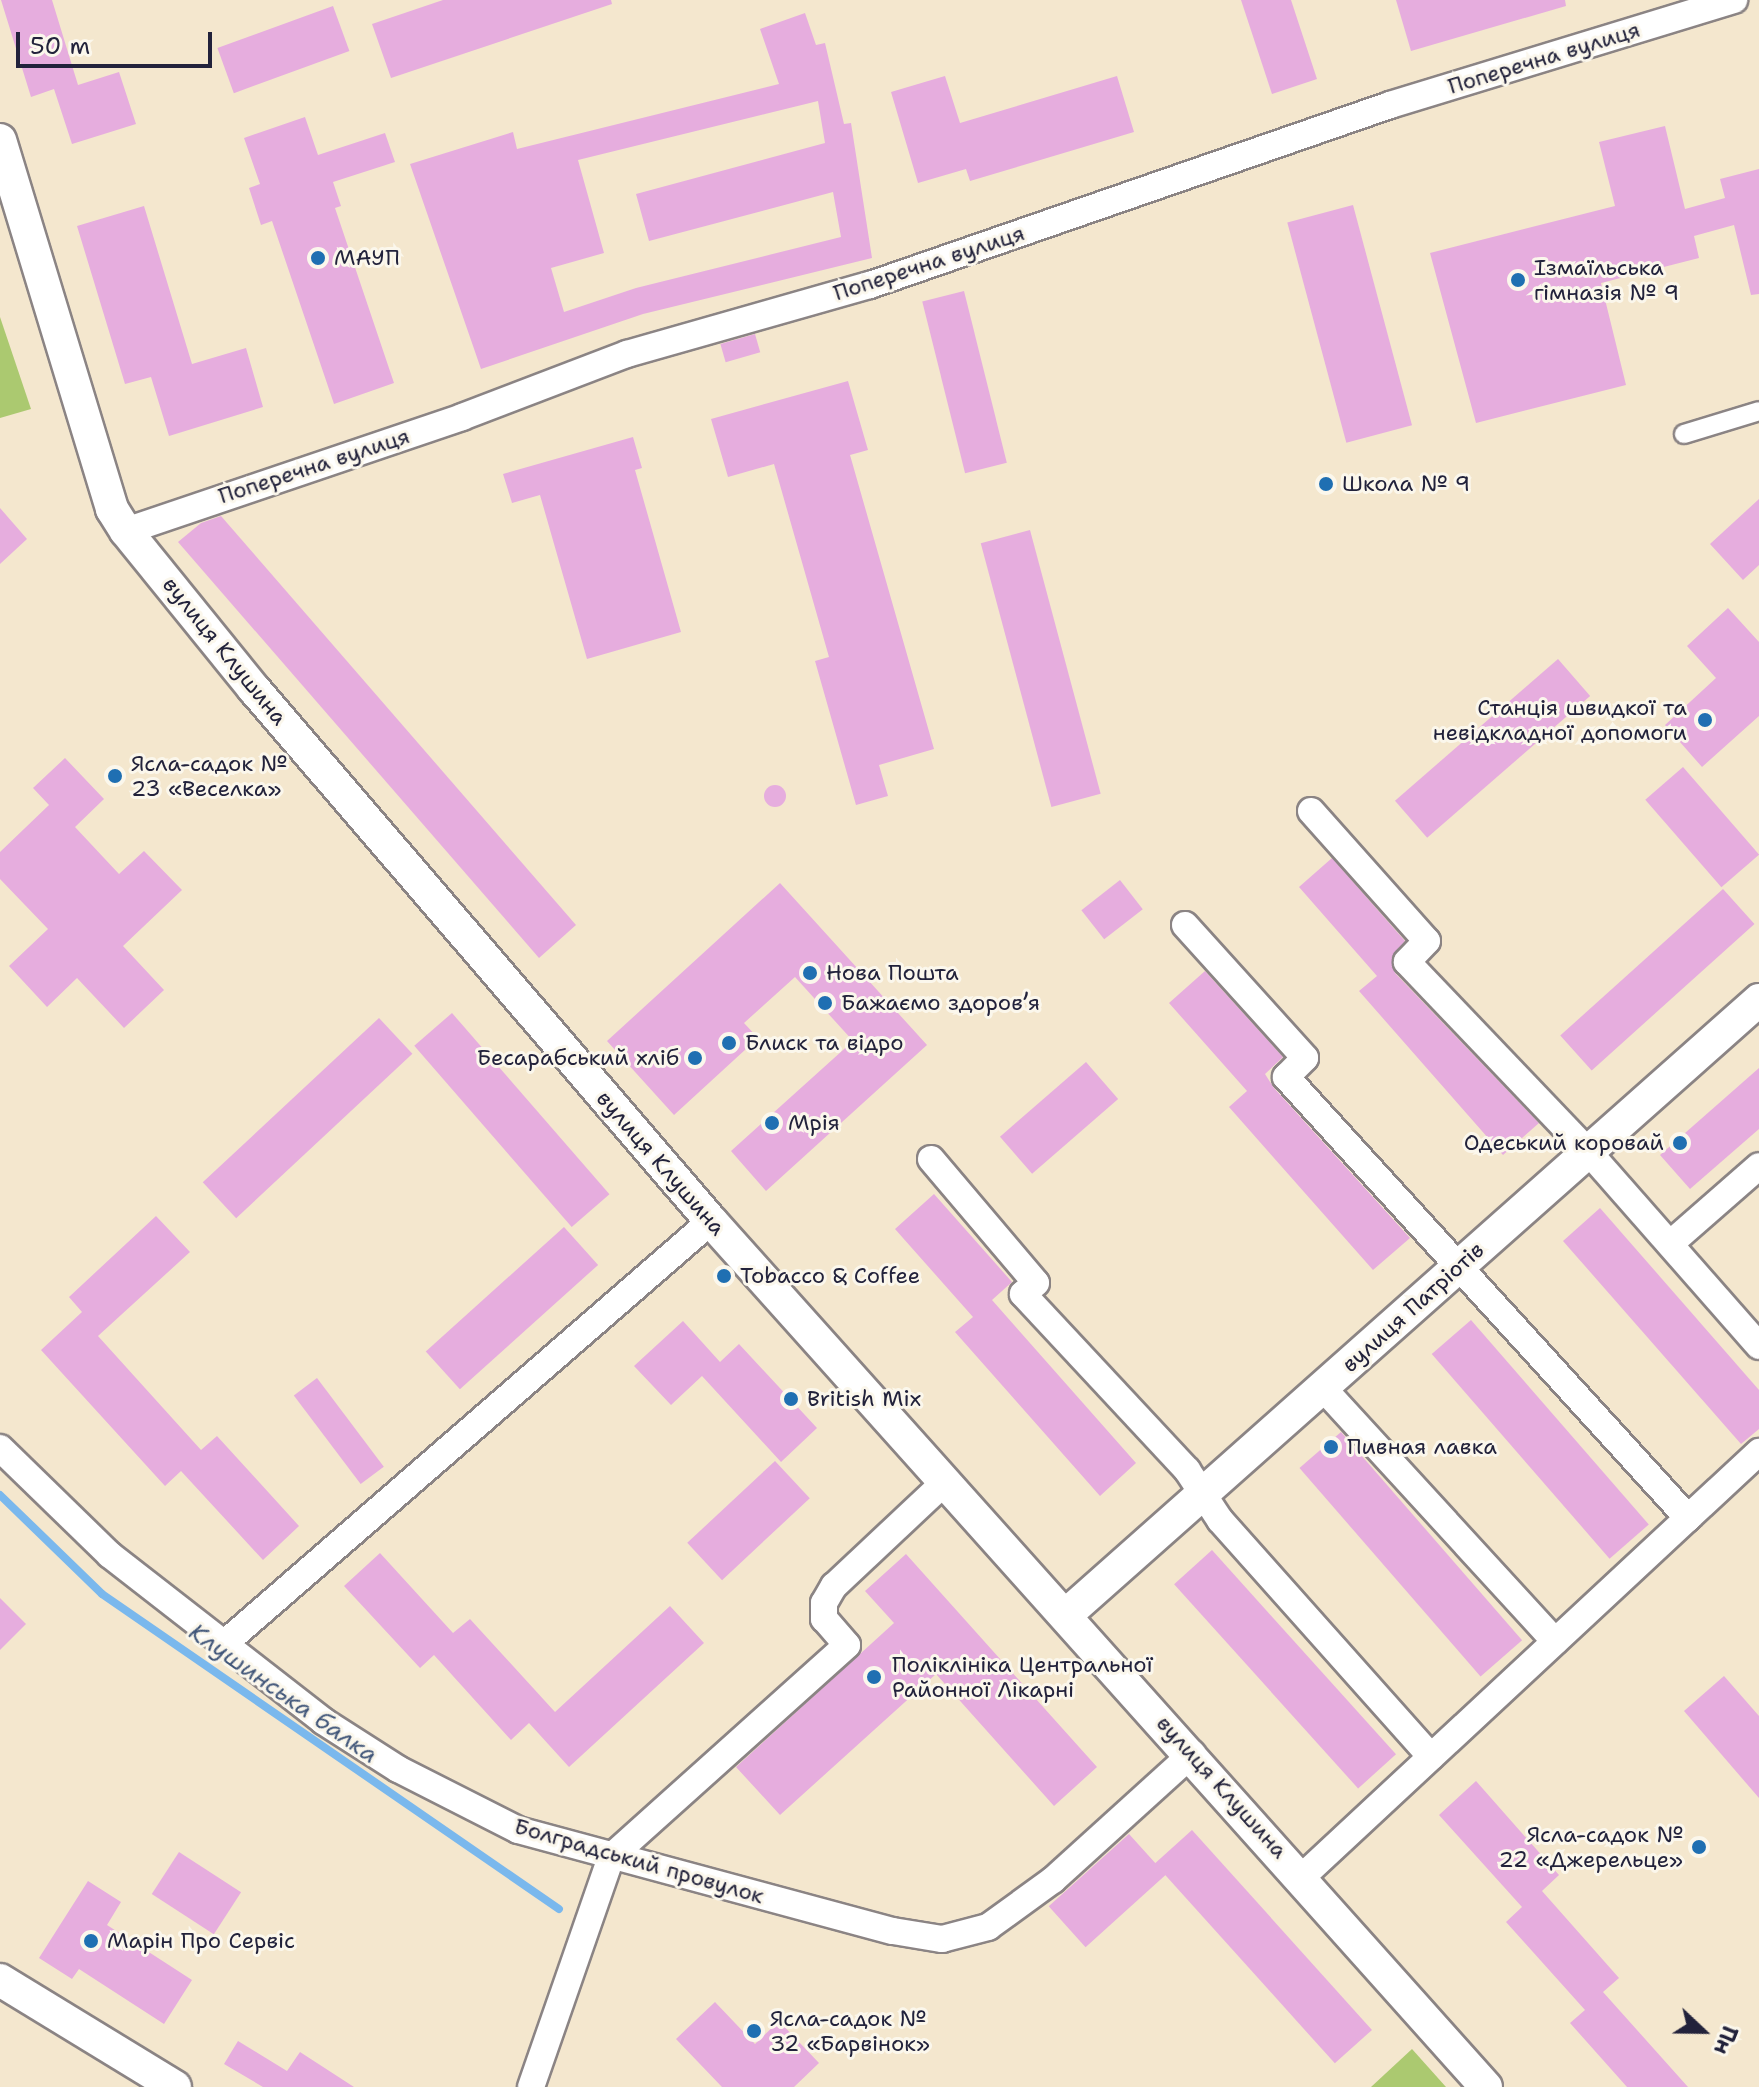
<!DOCTYPE html>
<html>
<head>
<meta charset="utf-8">
<style>
	body { margin:0 }
	#map { position:relative; width:1759px; height:2087px; overflow:hidden; background:#f4e7ce; font-family:"Shantell Sans",sans-serif }
	div>[style] { position:absolute }
	[style*='--x'] { left:calc(var(--x)*1px); top:calc(var(--y)*1px); width:calc(var(--w)*1px); rotate:calc(var(--a)*1deg) }
	.green>* { inset:0; background:#abc970 }
	.stream>* { height:8px; margin:-4px; padding:0 4px; transform-origin:4px; border-radius:4px; background:#7ab8ed }
	.building>* { inset:0; background:#e6adde; transform-origin:0 0 }
	.round { border-radius:50% }
	.roads { filter:drop-shadow(2px 0 #8b8484) drop-shadow(-2px 0 #8b8484) drop-shadow(0 2px #8b8484) drop-shadow(0 -2px #8b8484) }
	.pedestrian>* { height:18px; margin:-9px; padding:0 9px; transform-origin:9px; border-radius:9px; background:#fff }
	.minor>* { height:26px; margin:-13px; padding:0 13px; transform-origin:13px; border-radius:13px; background:#fff }
	.tertiary>* { height:32px; margin:-16px; padding:0 16px; transform-origin:16px; border-radius:16px; background:#fff }
	.dots>* { width:22px; height:22px; translate:-50% -50%; box-sizing:border-box; border:4px solid #fbf7ec; border-radius:50% }
	span { translate:-50% -50%; white-space:nowrap; text-align:center; line-height:1.15; -webkit-text-stroke:6px #fbf7ec; paint-order:stroke }
	.street-label { font-size:22px; color:#22223b }
	.poi-label { font-size:22px; color:#22223b }
	.left { translate:0 -50%; text-align:left }
	.right { translate:-100% -50%; text-align:right }
	.water-label { font-size:24px; color:#415679; font-style:italic }
	.north { position:absolute; left:1663px; top:1991px; width:80px; height:80px; -webkit-text-stroke:6px #fbf7ec; paint-order:stroke; rotate:112deg; font-size:22px; font-weight:700; line-height:32px; text-align:center; color:#22223b }
	.north::after { content:''; display:block; margin:auto; width:28px; height:36px; background:#22223b; clip-path:polygon(50% 0,100% 100%,50% 72%,0 100%) }
	.scale { position:absolute; left:16px; top:32px; width:196px; height:36px; box-sizing:border-box; border:4px solid #22223b; border-top:0; padding-left:10px; font-size:24px; line-height:28px; white-space:nowrap; color:#22223b; -webkit-text-stroke:6px #fbf7ec; paint-order:stroke }
</style>
</head>
<body>
<div id="map">
	<div class="green">
		<i style="clip-path:polygon(0 317px,31px 409px,0 418px)"></i>
		<i style="clip-path:polygon(1412px 2049px,1446px 2087px,1371px 2087px)"></i>
	</div>
	<div class="stream">
		<i style="--x:0;--y:1495;--w:142;--a:44.1"></i>
		<i style="--x:102;--y:1594;--w:555;--a:34.58"></i>
	</div>
	<div class="building">
		<i style="clip-path:polygon(1px 0,52px 0,78px 85px,119px 72px,136px 124px,72px 144px,54px 89px,31px 97px)"></i>
		<i style="clip-path:polygon(443px 0,611px 0,612px 4px,391px 78px,372px 24px)"></i>
		<i style="clip-path:polygon(1241px 0,1291px 0,1317px 79px,1272px 94px)"></i>
		<i style="clip-path:polygon(1396px 0,1565px 0,1566px 6px,1411px 51px)"></i>
		<i style="left:333px;top:6px;width:48px;height:123px;rotate:70deg"></i>
		<i style="clip-path:polygon(evenodd,805px 13px,816px 45px,825px 43px,844px 124px,851px 123px,872px 258px,643px 314px,481px 369px,410px 164px,513px 132px,517px 149px,779px 84px,760px 29px,805px 13px,818px 101px,825px 143px,636px 194px,649px 241px,833px 192px,841px 237px,636px 288px,564px 312px,551px 268px,604px 253px,578px 160px,818px 101px)"></i>
		<i style="clip-path:polygon(945px 76px,960px 123px,1117px 76px,1134px 132px,970px 181px,966px 169px,918px 183px,891px 92px)"></i>
		<i style="clip-path:polygon(305px 117px,318px 155px,385px 133px,395px 162px,333px 182px,341px 206px,335px 208px,394px 383px,334px 404px,272px 221px,261px 225px,249px 188px,260px 184px,244px 138px)"></i>
		<i style="clip-path:polygon(1665px 126px,1685px 209px,1725px 198px,1720px 179px,1759px 169px,1759px 294px,1751px 295px,1734px 225px,1694px 236px,1699px 258px,1601px 283px,1626px 385px,1476px 423px,1430px 253px,1615px 206px,1599px 142px)"></i>
		<i style="left:1353px;top:205px;width:228px;height:68px;rotate:75deg"></i>
		<i style="clip-path:polygon(144px 206px,192px 364px,246px 348px,263px 407px,169px 436px,151px 377px,125px 384px,77px 226px)"></i>
		<i style="left:964px;top:291px;width:177px;height:43px;rotate:76deg"></i>
		<i style="left:755px;top:334px;width:19px;height:36px;rotate:74deg"></i>
		<i style="clip-path:polygon(848px 381px,868px 450px,850px 455px,934px 749px,879px 765px,888px 796px,856px 805px,815px 661px,829px 657px,774px 464px,728px 477px,711px 419px)"></i>
		<i style="clip-path:polygon(633px 437px,642px 468px,635px 470px,681px 632px,587px 659px,540px 495px,512px 503px,503px 474px)"></i>
		<i style="clip-path:polygon(1759px 499px,1759px 565px,1743px 580px,1710px 544px)"></i>
		<i style="clip-path:polygon(0 508px,27px 539px,0 564px)"></i>
		<i style="clip-path:polygon(221px 516px,576px 925px,539px 958px,178px 542px,201px 523px)"></i>
		<i style="left:1030px;top:530px;width:273px;height:51px;rotate:75deg"></i>
		<i style="clip-path:polygon(1728px 608px,1759px 642px,1759px 716px,1702px 767px,1665px 725px,1716px 678px,1687px 646px)"></i>
		<i style="left:1558px;top:659px;width:49px;height:216px;rotate:49deg"></i>
		<i style="clip-path:polygon(65px 758px,104px 799px,75px 827px,119px 874px,144px 851px,182px 890px,123px 946px,164px 990px,124px 1028px,77px 978px,47px 1007px,9px 966px,48px 929px,0 879px,0 852px,49px 805px,33px 788px)"></i>
		<i style="left:1683px;top:767px;width:116px;height:50px;rotate:49deg"></i>
		<i class="round" style="left:764px;top:785px;width:22px;height:22px"></i>
		<i style="clip-path:polygon(1332px 858px,1405px 941px,1392px 957px,1395px 973px,1539px 1123px,1503px 1155px,1359px 991px,1377px 976px,1299px 887px)"></i>
		<i style="left:1120px;top:880px;width:37px;height:49px;rotate:52deg"></i>
		<i style="clip-path:polygon(780px 883px,927px 1045px,766px 1191px,731px 1151px,853px 1041px,795px 977px,744px 1023px,758px 1038px,674px 1115px,607px 1041px)"></i>
		<i style="left:1723px;top:889px;width:47px;height:219px;rotate:48deg"></i>
		<i style="clip-path:polygon(1205px 971px,1283px 1057px,1265px 1074px,1274px 1088px,1410px 1238px,1373px 1270px,1229px 1107px,1247px 1091px,1169px 1003px)"></i>
		<i style="left:452px;top:1013px;width:240px;height:50px;rotate:49deg"></i>
		<i style="left:379px;top:1018px;width:49px;height:241px;rotate:47deg"></i>
		<i style="left:1086px;top:1062px;width:49px;height:114px;rotate:49deg"></i>
		<i style="clip-path:polygon(1759px 1068px,1759px 1129px,1690px 1189px,1660px 1155px)"></i>
		<i style="clip-path:polygon(934px 1194px,1012px 1282px,992px 1300px,1136px 1463px,1100px 1496px,955px 1332px,973px 1317px,895px 1229px)"></i>
		<i style="clip-path:polygon(1600px 1208px,1759px 1390px,1759px 1429px,1741px 1444px,1563px 1241px)"></i>
		<i style="clip-path:polygon(156px 1216px,190px 1252px,98px 1336px,201px 1450px,217px 1436px,299px 1526px,263px 1560px,181px 1471px,165px 1486px,41px 1350px,82px 1312px,69px 1297px)"></i>
		<i style="left:564px;top:1227px;width:51px;height:186px;rotate:48deg"></i>
		<i style="left:1471px;top:1320px;width:271px;height:52px;rotate:49deg"></i>
		<i style="clip-path:polygon(683px 1321px,720px 1362px,739px 1344px,817px 1428px,781px 1462px,702px 1376px,671px 1405px,634px 1366px)"></i>
		<i style="left:317px;top:1378px;width:111px;height:29px;rotate:53deg"></i>
		<i style="left:1341px;top:1432px;width:276px;height:55px;rotate:49deg"></i>
		<i style="left:775px;top:1461px;width:51px;height:120px;rotate:47deg"></i>
		<i style="left:1212px;top:1550px;width:275px;height:51px;rotate:48deg"></i>
		<i style="clip-path:polygon(380px 1553px,453px 1633px,470px 1619px,555px 1712px,670px 1606px,704px 1643px,569px 1767px,529px 1723px,511px 1740px,434px 1655px,420px 1668px,344px 1586px)"></i>
		<i style="clip-path:polygon(906px 1554px,1097px 1767px,1054px 1806px,936px 1674px,780px 1815px,736px 1767px,894px 1623px,865px 1591px)"></i>
		<i style="clip-path:polygon(0 1598px,26px 1624px,0 1650px)"></i>
		<i style="clip-path:polygon(1724px 1676px,1759px 1716px,1759px 1798px,1684px 1711px)"></i>
		<i style="clip-path:polygon(1476px 1781px,1559px 1875px,1542px 1891px,1619px 1978px,1603px 1992px,1688px 2087px,1627px 2087px,1570px 2023px,1585px 2010px,1506px 1922px,1522px 1907px,1439px 1815px)"></i>
		<i style="left:1192px;top:1830px;width:269px;height:50px;rotate:48deg"></i>
		<i style="left:1129px;top:1834px;width:55px;height:108px;rotate:48deg"></i>
		<i style="left:179px;top:1852px;width:74px;height:50px;rotate:33deg"></i>
		<i style="clip-path:polygon(88px 1881px,121px 1902px,107px 1925px,192px 1980px,164px 2024px,79px 1969px,72px 1979px,39px 1958px)"></i>
		<i style="clip-path:polygon(715px 2002px,755px 2044px,779px 2021px,819px 2063px,794px 2087px,722px 2087px,676px 2039px)"></i>
		<i style="clip-path:polygon(238px 2041px,287px 2071px,300px 2052px,354px 2087px,263px 2087px,224px 2064px)"></i>
	</div>
	<div class="roads">
		<div class="pedestrian">
			<i style="--x:1684;--y:434;--w:78;--a:-17"></i>
		</div>
		<div class="minor">
			<i style="--x:126;--y:531;--w:355;--a:-18.7"></i>
			<i style="--x:462;--y:417;--w:177;--a:-20.9"></i>
			<i style="--x:627;--y:354;--w:253;--a:-15.9"></i>
			<i style="--x:870;--y:285;--w:550;--a:-19.09"></i>
			<i style="--x:1390;--y:105;--w:360;--a:-17"></i>
			<i style="--x:1311;--y:811;--w:174;--a:48.3"></i>
			<i style="--x:1427;--y:941;--w:29;--a:134"></i>
			<i style="--x:1407;--y:962;--w:259;--a:46.3"></i>
			<i style="--x:1586;--y:1149;--w:262;--a:48.7"></i>
			<i style="--x:1185;--y:925;--w:179;--a:47.9"></i>
			<i style="--x:1305;--y:1058;--w:27;--a:135"></i>
			<i style="--x:1286;--y:1077;--w:597;--a:47.65"></i>
			<i style="--x:931;--y:1159;--w:162;--a:49.7"></i>
			<i style="--x:1036;--y:1283;--w:17;--a:140"></i>
			<i style="--x:1023;--y:1294;--w:241;--a:47"></i>
			<i style="--x:1187;--y:1470;--w:60;--a:56.6"></i>
			<i style="--x:1220;--y:1520;--w:317;--a:48.3"></i>
			<i style="--x:1670;--y:1244;--w:118;--a:-41.2"></i>
			<i style="--x:1322;--y:1387;--w:345;--a:47.5"></i>
			<i style="--x:0;--y:1448;--w:153;--a:44.2"></i>
			<i style="--x:110;--y:1555;--w:270;--a:37.9"></i>
			<i style="--x:323;--y:1721;--w:89;--a:32.6"></i>
			<i style="--x:398;--y:1769;--w:135;--a:26.9"></i>
			<i style="--x:518;--y:1830;--w:388;--a:15.1"></i>
			<i style="--x:893;--y:1931;--w:50;--a:9.3"></i>
			<i style="--x:942;--y:1939;--w:48;--a:-14.6"></i>
			<i style="--x:988;--y:1927;--w:80;--a:-35.9"></i>
			<i style="--x:1053;--y:1880;--w:188;--a:-42.2"></i>
			<i style="--x:225;--y:1643;--w:644;--a:-40.97"></i>
			<i style="--x:1303;--y:1876;--w:623;--a:-42.92"></i>
			<i style="--x:531;--y:2087;--w:244;--a:-70.8"></i>
			<i style="--x:611;--y:1857;--w:317;--a:-41.9"></i>
			<i style="--x:847;--y:1645;--w:35;--a:-131"></i>
			<i style="--x:824;--y:1619;--w:16;--a:-90"></i>
			<i style="--x:824;--y:1603;--w:20;--a:-60"></i>
			<i style="--x:834;--y:1586;--w:154;--a:-43.2"></i>
		</div>
		<div class="tertiary">
			<i style="--x:0;--y:140;--w:386;--a:73.1"></i>
			<i style="--x:112;--y:509;--w:26;--a:58"></i>
			<i style="--x:126;--y:531;--w:203;--a:51"></i>
			<i style="--x:254;--y:689;--w:701;--a:49.34"></i>
			<i style="--x:711;--y:1221;--w:1162;--a:48.17"></i>
			<i style="--x:1067;--y:1614;--w:925;--a:-41.58"></i>
			<i style="--x:0;--y:1980;--w:205;--a:31.4"></i>
		</div>
	</div>
	<div class="dots">
		<i style="left:318px;top:258px;background:#1f6fb2"></i>
		<i style="left:1518px;top:280px;background:#1f6fb2"></i>
		<i style="left:1326px;top:484px;background:#1f6fb2"></i>
		<i style="left:1705px;top:720px;background:#1f6fb2"></i>
		<i style="left:115px;top:776px;background:#1f6fb2"></i>
		<i style="left:810px;top:973px;background:#1f6fb2"></i>
		<i style="left:825px;top:1003px;background:#1f6fb2"></i>
		<i style="left:729px;top:1043px;background:#1f6fb2"></i>
		<i style="left:695px;top:1058px;background:#1f6fb2"></i>
		<i style="left:772px;top:1123px;background:#1f6fb2"></i>
		<i style="left:1680px;top:1143px;background:#1f6fb2"></i>
		<i style="left:724px;top:1276px;background:#1f6fb2"></i>
		<i style="left:791px;top:1399px;background:#1f6fb2"></i>
		<i style="left:1331px;top:1447px;background:#1f6fb2"></i>
		<i style="left:874px;top:1677px;background:#1f6fb2"></i>
		<i style="left:1699px;top:1847px;background:#1f6fb2"></i>
		<i style="left:91px;top:1941px;background:#1f6fb2"></i>
		<i style="left:754px;top:2031px;background:#1f6fb2"></i>
	</div>
	<div class="street-label">
		<span style="left:1544px;top:58px;rotate:-17deg">Поперечна вулиця</span>
		<span style="left:929px;top:263px;rotate:-18deg">Поперечна вулиця</span>
		<span style="left:314px;top:466px;rotate:-18deg">Поперечна вулиця</span>
		<span style="left:225px;top:651px;rotate:51deg">вулиця Клушина</span>
		<span style="left:661px;top:1163px;rotate:49deg">вулиця Клушина</span>
		<span style="left:1413px;top:1307px;rotate:-42deg">вулиця Патріотів</span>
		<span style="left:1222px;top:1787px;rotate:48deg">вулиця Клушина</span>
		<span style="left:639px;top:1861px;rotate:16deg">Болградський провулок</span>
	</div>
	<div class="poi-label">
		<span class="left" style="left:334px;top:258px">МАУП</span>
		<span class="left" style="left:1534px;top:280px">Ізмаїльська<br>гімназія № 9</span>
		<span class="left" style="left:1342px;top:484px">Школа № 9</span>
		<span class="right" style="left:1687px;top:720px">Станція швидкої та<br>невідкладної допомоги</span>
		<span class="left" style="left:131px;top:776px">Ясла-садок №<br>23 «Веселка»</span>
		<span class="left" style="left:826px;top:973px">Нова Пошта</span>
		<span class="left" style="left:841px;top:1003px">Бажаємо здоровʼя</span>
		<span class="left" style="left:745px;top:1043px">Блиск та відро</span>
		<span class="right" style="left:679px;top:1058px">Бесарабський хліб</span>
		<span class="left" style="left:788px;top:1123px">Мрія</span>
		<span class="right" style="left:1664px;top:1143px">Одеський коровай</span>
		<span class="left" style="left:740px;top:1276px">Tobacco &amp; Coffee</span>
		<span class="left" style="left:807px;top:1399px">British Mix</span>
		<span class="left" style="left:1347px;top:1447px">Пивная лавка</span>
		<span class="left" style="left:892px;top:1677px">Поліклініка Центральної<br>Районної Лікарні</span>
		<span class="right" style="left:1683px;top:1847px">Ясла-садок №<br>22 «Джерельце»</span>
		<span class="left" style="left:107px;top:1941px">Марін Про Сервіс</span>
		<span class="left" style="left:770px;top:2031px">Ясла-садок №<br>32 «Барвінок»</span>
	</div>
	<div class="water-label">
		<span style="left:283px;top:1694px;rotate:35deg">Клушинська балка</span>
	</div>
	<div class="north">Пн</div>
	<div class="scale">50 m</div>
</div>
</body>
</html>
